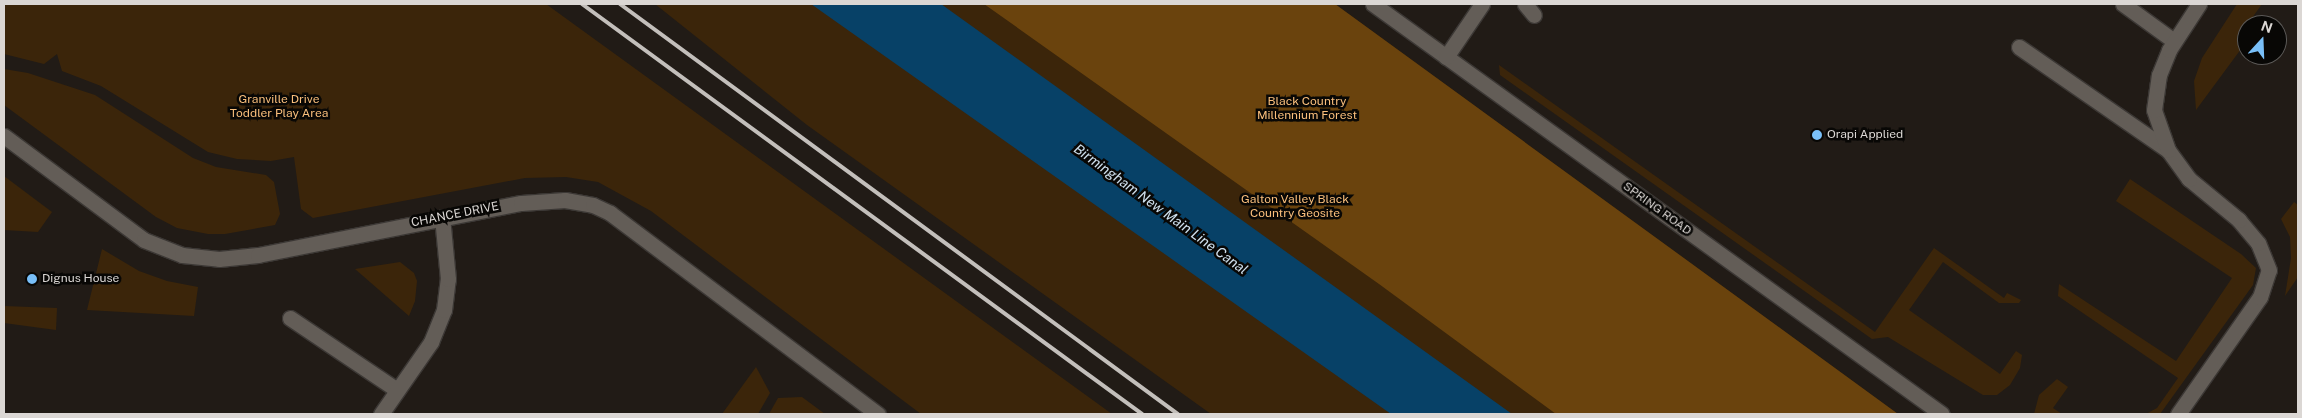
<!DOCTYPE html>
<html>
<head>
<meta charset="utf-8">
<style>
	body { margin:0 }
	#map { position:relative; width:2302px; height:418px; overflow:hidden; background:#211b16; font-family:"Public Sans",sans-serif }
	div>[style] { position:absolute }
	[style*='--x'] { left:calc(var(--x)*1px); top:calc(var(--y)*1px); width:calc(var(--w)*1px); rotate:calc(var(--a)*1deg) }
	.green>* { inset:0; background:#3b250a }
	.forest>* { inset:0; background:#6a430d }
	.water>* { inset:0; background:#074167 }
	.roads { filter:drop-shadow(1px 0 #3c3835) drop-shadow(-1px 0 #3c3835) drop-shadow(0 1px #3c3835) drop-shadow(0 -1px #3c3835) }
	.minor>* { height:15px; margin:-7.5px; padding:0 7.5px; transform-origin:7.5px; border-radius:7.5px; background:#635d57 }
	.rail>* { height:4px; margin:-2px; padding:0 2px; transform-origin:2px; border-radius:2px; background:#c3bfbb }
	.dots>* { width:14px; height:14px; translate:-50% -50%; box-sizing:border-box; border:2px solid #080705; border-radius:50% }
	span { translate:-50% -50%; white-space:nowrap; text-align:center; line-height:1.15; -webkit-text-stroke:5px #080705; paint-order:stroke }
	.park-label { font-size:12px; color:#fabf7c }
	.poi-label { font-size:12px; color:#dbd7d4 }
	.left { translate:0 -50%; text-align:left }
	.street-label { font-size:12px; color:#dbd7d4 }
	.water-label { font-size:14px; color:#cfe0ee; font-style:italic }
	.frame { position:absolute; inset:0; border:5px solid #dbd7d4; pointer-events:none }
	.north { position:absolute; left:2237px; top:15px; width:50px; height:50px; box-sizing:border-box; background:#080705; border:1px solid #5c5a58; border-radius:50%; rotate:20deg; font-size:14px; font-weight:700; line-height:20px; text-align:center; color:#dbd7d4 }
	.north::after { content:''; display:block; margin:auto; width:18px; height:22px; background:#79bff8; clip-path:polygon(50% 0,100% 100%,50% 72%,0 100%) }
</style>
</head>
<body>
<div id="map">
	<div class="green">
		<i style="clip-path:polygon(4px 4px,546px 4px,1112px 414px,921px 414px,651px 211px,598px 182px,566px 177px,525px 178px,313px 218px,301px 209px,294px 157px,271px 161px,237px 159px,208px 152px,101px 86px,62px 71px,57px 54px,44px 64px,4px 54px)"></i>
		<i style="clip-path:polygon(655px 4px,1335px 4px,1898px 414px,1211px 414px,807px 125px)"></i>
		<i style="clip-path:polygon(2237px 4px,2262px 4px,2247px 25px,2244px 45px,2196px 110px,2194px 81px,2202px 58px)"></i>
		<i style="clip-path:polygon(1499px 65px,1875px 332px,1934px 248px,2004px 298px,2007px 293px,2021px 300px,2019px 303px,1999px 303px,1943px 262px,1909px 310px,2000px 374px,2016px 351px,2022px 355px,2020px 368px,2010px 385px,1997px 395px,1983px 395px,1888px 337px,1872px 339px,1500px 75px)"></i>
		<i style="clip-path:polygon(4px 69px,28px 73px,95px 95px,193px 158px,216px 167px,266px 175px,274px 182px,280px 214px,275px 225px,225px 234px,208px 234px,177px 228px,156px 217px,4px 105px)"></i>
		<i style="clip-path:polygon(4px 176px,52px 212px,38px 232px,4px 230px)"></i>
		<i style="clip-path:polygon(2130px 179px,2241px 254px,2256px 268px,2253px 285px,2160px 414px,2146px 414px,2157px 408px,2178px 378px,2058px 296px,2059px 284px,2176px 361px,2232px 278px,2116px 201px)"></i>
		<i style="clip-path:polygon(2294px 202px,2298px 205px,2298px 277px,2285px 296px,2291px 258px,2290px 237px,2281px 219px)"></i>
		<i style="clip-path:polygon(102px 249px,139px 271px,167px 281px,198px 287px,194px 316px,87px 310px)"></i>
		<i style="clip-path:polygon(400px 262px,414px 273px,417px 281px,415px 301px,409px 316px,355px 269px)"></i>
		<i style="clip-path:polygon(4px 306px,57px 308px,56px 330px,4px 323px)"></i>
		<i style="clip-path:polygon(756px 367px,770px 393px,758px 414px,722px 414px)"></i>
		<i style="clip-path:polygon(2057px 379px,2068px 387px,2053px 408px,2062px 414px,2034px 414px,2039px 395px)"></i>
		<i style="clip-path:polygon(802px 397px,825px 414px,769px 414px,778px 398px)"></i>
	</div>
	<div class="forest">
		<i style="clip-path:polygon(984px 4px,1335px 4px,1898px 414px,1556px 414px,1379px 284px)"></i>
	</div>
	<div class="water">
		<i style="clip-path:polygon(811px 4px,941px 4px,1512px 414px,1391px 414px)"></i>
	</div>
	<div class="roads">
		<div class="minor">
			<i style="--x:1373;--y:4;--w:701;--a:35.78"></i>
			<i style="--x:1525;--y:4;--w:14;--a:51"></i>
			<i style="--x:2123;--y:4;--w:63;--a:36"></i>
			<i style="--x:2019;--y:47;--w:181;--a:34.7"></i>
			<i style="--x:1446;--y:57;--w:64;--a:-55.8"></i>
			<i style="--x:4;--y:136;--w:174;--a:36.6"></i>
			<i style="--x:144;--y:240;--w:41;--a:21.5"></i>
			<i style="--x:182;--y:255;--w:37;--a:6"></i>
			<i style="--x:219;--y:259;--w:39;--a:-6"></i>
			<i style="--x:258;--y:255;--w:268;--a:-11.2"></i>
			<i style="--x:521;--y:203;--w:44;--a:-3.9"></i>
			<i style="--x:565;--y:200;--w:28;--a:10"></i>
			<i style="--x:593;--y:205;--w:19;--a:25"></i>
			<i style="--x:610;--y:213;--w:335;--a:36.9"></i>
			<i style="--x:290;--y:318;--w:129;--a:33.9"></i>
			<i style="--x:381;--y:414;--w:88;--a:-55.2"></i>
			<i style="--x:431;--y:342;--w:35;--a:-68"></i>
			<i style="--x:444;--y:310;--w:31;--a:-83"></i>
			<i style="--x:448;--y:279;--w:62;--a:-95.5"></i>
			<i style="--x:2178;--y:414;--w:143;--a:-55"></i>
			<i style="--x:2260;--y:297;--w:28;--a:-72"></i>
			<i style="--x:2269;--y:270;--w:29;--a:-112"></i>
			<i style="--x:2258;--y:243;--w:30;--a:-130"></i>
			<i style="--x:2239;--y:220;--w:65;--a:-140.6"></i>
			<i style="--x:2189;--y:179;--w:36;--a:-126"></i>
			<i style="--x:2168;--y:150;--w:42;--a:-109.3"></i>
			<i style="--x:2154;--y:110;--w:35;--a:-82"></i>
			<i style="--x:2159;--y:75;--w:27;--a:-68"></i>
			<i style="--x:2169;--y:50;--w:55;--a:-56.9"></i>
		</div>
	</div>
	<div class="rail">
		<i style="--x:582;--y:4;--w:694;--a:36.21"></i>
		<i style="--x:620;--y:4;--w:692;--a:36.31"></i>
	</div>
	<div class="dots">
		<i style="left:1817px;top:135px;background:#79bff8"></i>
		<i style="left:32px;top:279px;background:#79bff8"></i>
	</div>
	<div class="park-label">
		<span style="left:279px;top:107px">Granville Drive<br>Toddler Play Area</span>
		<span style="left:1307px;top:109px">Black Country<br>Millennium Forest</span>
		<span style="left:1295px;top:207px">Galton Valley Black<br>Country Geosite</span>
	</div>
	<div class="poi-label">
		<span class="left" style="left:1827px;top:135px">Orapi Applied</span>
		<span class="left" style="left:42px;top:279px">Dignus House</span>
	</div>
	<div class="street-label">
		<span style="left:1657px;top:209px;rotate:36deg">SPRING ROAD</span>
		<span style="left:455px;top:215px;rotate:-11deg">CHANCE DRIVE</span>
	</div>
	<div class="water-label">
		<span style="left:1161px;top:209px;rotate:36deg">Birmingham New Main Line Canal</span>
	</div>
	<div class="frame"></div>
	<div class="north">N</div>
</div>
</body>
</html>
